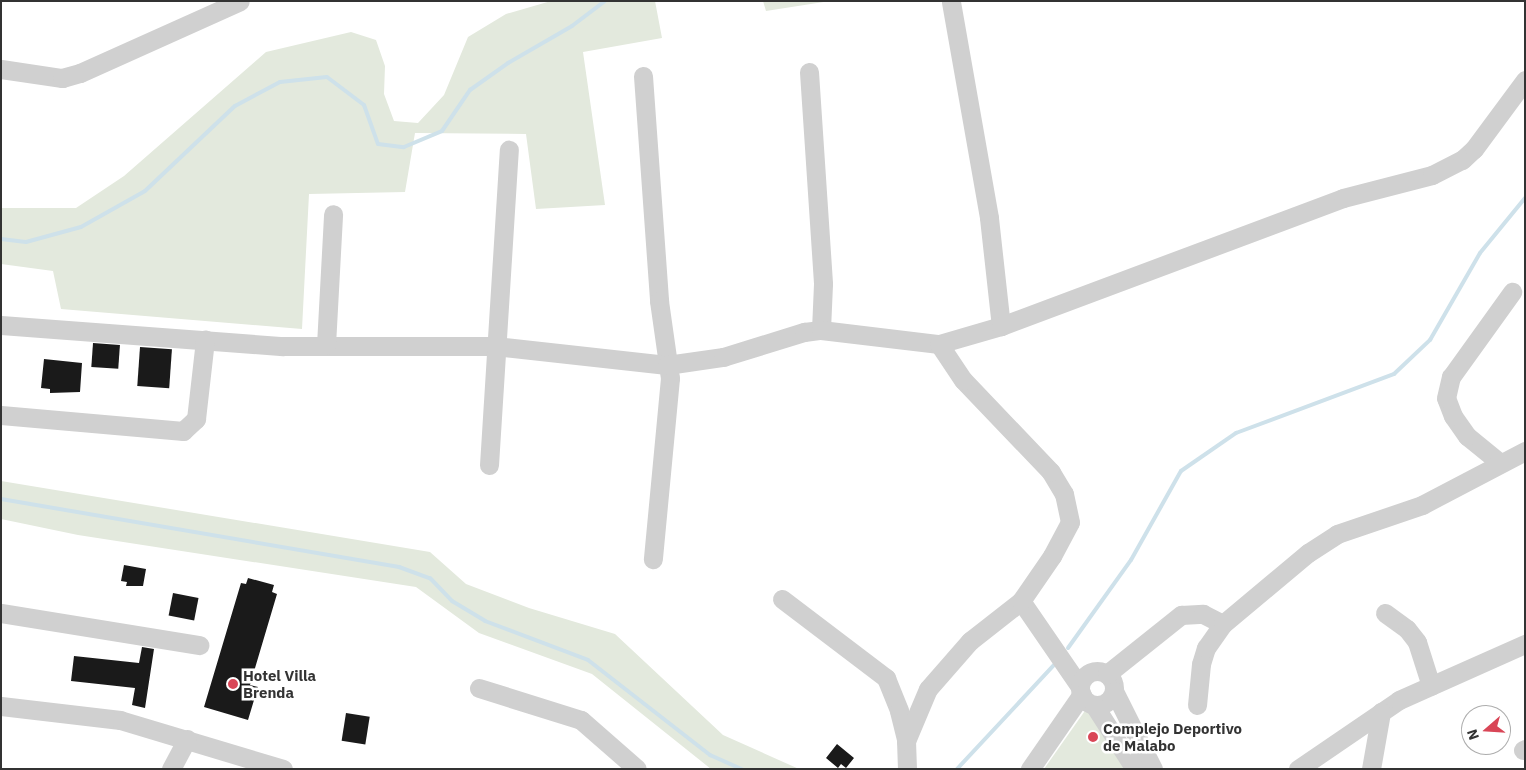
<!DOCTYPE html>
<html>
<head>
<meta charset="utf-8">
<style>
	body { margin:0 }
	#map { position:relative; width:1526px; height:770px; overflow:hidden; background:#fff; font-family:"IBM Plex Sans",sans-serif }
	div>[style] { position:absolute }
	[style*='--x'] { left:calc(var(--x)*1px); top:calc(var(--y)*1px); width:calc(var(--w)*1px); rotate:calc(var(--a)*1deg) }
	.green>* { inset:0; background:#e3e9dd }
	.stream>* { height:4px; margin:-2px; padding:0 2px; transform-origin:2px; border-radius:2px; background:#cee1ea }
	.building>* { inset:0; background:#1a1a1a; transform-origin:0 0 }
	.minor>* { height:19px; margin:-9.5px; padding:0 9.5px; transform-origin:9.5px; border-radius:9.5px; background:#d0d0d0 }
	.minor>.ring { margin:-9.5px; padding:0; box-sizing:content-box; background:none; border:19px solid #d0d0d0; border-radius:50% }
	.dots>* { width:14px; height:14px; translate:-50% -50%; box-sizing:border-box; border:2px solid #fff; border-radius:50% }
	span { translate:-50% -50%; white-space:nowrap; text-align:center; line-height:1.15; -webkit-text-stroke:5px #fff; paint-order:stroke }
	.poi-label { font-size:15px; color:#333; font-weight:700 }
	.left { translate:0 -50%; text-align:left }
	.frame { position:absolute; inset:0; border:2px solid #333; pointer-events:none }
	.north { position:absolute; left:1461px; top:705px; width:50px; height:50px; box-sizing:border-box; background:#fff; border:1px solid #adadad; border-radius:50%; rotate:251deg; font-size:14px; font-weight:700; line-height:20px; text-align:center; color:#333 }
	.north::after { content:''; display:block; margin:auto; width:18px; height:22px; background:#d94657; clip-path:polygon(50% 0,100% 100%,50% 72%,0 100%) }
</style>
</head>
<body>
<div id="map">
	<div class="green">
		<i style="clip-path:polygon(551px 1px,655px 1px,662px 38px,583px 52px,605px 205px,536px 209px,526px 134px,415px 133px,405px 192px,309px 194px,302px 329px,61px 309px,53px 271px,1px 264px,1px 208px,76px 208px,124px 176px,266px 52px,351px 32px,376px 40px,385px 66px,384px 94px,394px 121px,418px 123px,444px 95px,468px 37px,506px 14px)"></i>
		<i style="clip-path:polygon(763px 1px,830px 1px,766px 11px)"></i>
		<i style="clip-path:polygon(1px 481px,430px 552px,466px 584px,529px 608px,615px 634px,723px 735px,799px 769px,711px 769px,592px 674px,479px 633px,416px 587px,78px 535px,1px 519px)"></i>
		<i style="clip-path:polygon(1102px 700px,1135px 769px,1044px 769px,1089px 705px)"></i>
	</div>
	<div class="stream">
		<i style="--x:1;--y:239;--w:25;--a:7"></i>
		<i style="--x:26;--y:242;--w:57;--a:-15.3"></i>
		<i style="--x:81;--y:227;--w:73;--a:-29.4"></i>
		<i style="--x:145;--y:191;--w:124;--a:-43.4"></i>
		<i style="--x:235;--y:106;--w:51;--a:-28.1"></i>
		<i style="--x:280;--y:82;--w:47;--a:-6.1"></i>
		<i style="--x:327;--y:77;--w:46;--a:37.1"></i>
		<i style="--x:364;--y:105;--w:41;--a:70.3"></i>
		<i style="--x:378;--y:144;--w:26;--a:7"></i>
		<i style="--x:404;--y:147;--w:41;--a:-22.8"></i>
		<i style="--x:442;--y:131;--w:50;--a:-55.7"></i>
		<i style="--x:470;--y:90;--w:47;--a:-35.4"></i>
		<i style="--x:508;--y:63;--w:74;--a:-30"></i>
		<i style="--x:572;--y:26;--w:41;--a:-37.1"></i>
		<i style="--x:1;--y:499;--w:404;--a:9.7"></i>
		<i style="--x:399;--y:567;--w:33;--a:20"></i>
		<i style="--x:430;--y:578;--w:32;--a:46"></i>
		<i style="--x:452;--y:601;--w:39;--a:31"></i>
		<i style="--x:485;--y:621;--w:110;--a:20.7"></i>
		<i style="--x:588;--y:660;--w:155;--a:37.9"></i>
		<i style="--x:710;--y:755;--w:35;--a:24"></i>
		<i style="--x:1068;--y:648;--w:108;--a:-54.4"></i>
		<i style="--x:1131;--y:560;--w:102;--a:-60.7"></i>
		<i style="--x:1181;--y:471;--w:67;--a:-34.6"></i>
		<i style="--x:1236;--y:433;--w:169;--a:-20.5"></i>
		<i style="--x:1394;--y:374;--w:50;--a:-43.4"></i>
		<i style="--x:1430;--y:340;--w:100;--a:-60.1"></i>
		<i style="--x:1480;--y:253;--w:71;--a:-50.7"></i>
		<i style="--x:957;--y:769;--w:145;--a:-47"></i>
	</div>
	<div class="building">
		<i style="left:93px;top:343px;width:27px;height:24px;rotate:4deg"></i>
		<i style="left:140px;top:347px;width:32px;height:39px;rotate:4deg"></i>
		<i style="clip-path:polygon(44px 359px,82px 363px,80px 392px,50px 393px,50px 389px,41px 388px)"></i>
		<i style="clip-path:polygon(124px 565px,146px 569px,143px 586px,126px 586px,127px 582px,121px 581px)"></i>
		<i style="clip-path:polygon(248px 578px,274px 585px,272px 592px,277px 594px,250px 685px,258px 687px,248px 720px,204px 707px,241px 583px,246px 584px)"></i>
		<i style="left:173px;top:593px;width:26px;height:23px;rotate:11deg"></i>
		<i style="clip-path:polygon(142px 647px,154px 649px,145px 708px,132px 705px,135px 688px,71px 681px,74px 656px,139px 663px)"></i>
		<i style="left:346px;top:713px;width:24px;height:28px;rotate:9deg"></i>
		<i style="clip-path:polygon(837px 744px,854px 758px,846px 768px,841px 764px,838px 768px,826px 758px)"></i>
	</div>
	<div class="minor">
		<i style="--x:951;--y:2;--w:219;--a:80"></i>
		<i style="--x:989;--y:218;--w:109;--a:83.7"></i>
		<i style="--x:1;--y:69;--w:62;--a:8.4"></i>
		<i style="--x:62;--y:78;--w:19;--a:-16"></i>
		<i style="--x:80;--y:73;--w:175;--a:-24.2"></i>
		<i style="--x:809;--y:72;--w:212;--a:86.2"></i>
		<i style="--x:823;--y:284;--w:46;--a:92.5"></i>
		<i style="--x:643;--y:76;--w:226;--a:85.9"></i>
		<i style="--x:659;--y:301;--w:78;--a:81.9"></i>
		<i style="--x:670;--y:378;--w:182;--a:95.4"></i>
		<i style="--x:1;--y:325;--w:283;--a:4.3"></i>
		<i style="--x:283;--y:346;--w:212;--a:0"></i>
		<i style="--x:495;--y:346;--w:173;--a:6.3"></i>
		<i style="--x:667;--y:365;--w:57;--a:-8.1"></i>
		<i style="--x:723;--y:357;--w:85;--a:-17.2"></i>
		<i style="--x:804;--y:332;--w:17;--a:-7"></i>
		<i style="--x:821;--y:330;--w:119;--a:6.8"></i>
		<i style="--x:939;--y:344;--w:65;--a:-16.2"></i>
		<i style="--x:1001;--y:326;--w:365;--a:-20.5"></i>
		<i style="--x:1343;--y:198;--w:92;--a:-14.5"></i>
		<i style="--x:1432;--y:175;--w:34;--a:-27"></i>
		<i style="--x:1462;--y:160;--w:16;--a:-43"></i>
		<i style="--x:1474;--y:149;--w:86;--a:-53.5"></i>
		<i style="--x:326;--y:345;--w:131;--a:-86.9"></i>
		<i style="--x:1;--y:415;--w:183;--a:5"></i>
		<i style="--x:183;--y:431;--w:18;--a:-43"></i>
		<i style="--x:196;--y:419;--w:80;--a:-83.5"></i>
		<i style="--x:1499;--y:462;--w:41;--a:-140.9"></i>
		<i style="--x:1467;--y:436;--w:24;--a:-125"></i>
		<i style="--x:1453;--y:416;--w:19;--a:-111"></i>
		<i style="--x:1446;--y:398;--w:22;--a:-77"></i>
		<i style="--x:1451;--y:377;--w:105;--a:-54.3"></i>
		<i style="--x:489;--y:465;--w:316;--a:-86.4"></i>
		<i style="--x:782;--y:599;--w:131;--a:37.2"></i>
		<i style="--x:886;--y:678;--w:35;--a:68"></i>
		<i style="--x:899;--y:711;--w:30;--a:76"></i>
		<i style="--x:1021;--y:601;--w:104;--a:55.5"></i>
		<i style="--x:1;--y:613;--w:201;--a:9.2"></i>
		<i style="--x:1385;--y:613;--w:27;--a:36"></i>
		<i style="--x:1407;--y:629;--w:16;--a:52"></i>
		<i style="--x:1417;--y:642;--w:46;--a:72.3"></i>
		<i class="ring" style="left:1080px;top:671px;width:15px;height:15px"></i>
		<i style="--x:1107;--y:674;--w:95;--a:-38.6"></i>
		<i style="--x:1181;--y:615;--w:22;--a:-3"></i>
		<i style="--x:1203;--y:614;--w:22;--a:27"></i>
		<i style="--x:479;--y:688;--w:107;--a:17.4"></i>
		<i style="--x:581;--y:720;--w:74;--a:41.2"></i>
		<i style="--x:1114;--y:691;--w:87;--a:63.4"></i>
		<i style="--x:1094;--y:705;--w:76;--a:57.4"></i>
		<i style="--x:1197;--y:705;--w:41;--a:-84.4"></i>
		<i style="--x:1201;--y:664;--w:17;--a:-73"></i>
		<i style="--x:1206;--y:648;--w:29;--a:-55"></i>
		<i style="--x:1223;--y:624;--w:111;--a:-39.9"></i>
		<i style="--x:1308;--y:553;--w:35;--a:-33"></i>
		<i style="--x:1337;--y:534;--w:90;--a:-18.8"></i>
		<i style="--x:1422;--y:505;--w:116;--a:-27.7"></i>
		<i style="--x:1;--y:706;--w:120;--a:6.7"></i>
		<i style="--x:120;--y:720;--w:170;--a:16.7"></i>
		<i style="--x:1523;--y:750;--w:2;--a:-27"></i>
		<i style="--x:171;--y:769;--w:34;--a:-62"></i>
		<i style="--x:907;--y:769;--w:28;--a:-92"></i>
		<i style="--x:906;--y:741;--w:56;--a:-67.1"></i>
		<i style="--x:928;--y:689;--w:64;--a:-48.8"></i>
		<i style="--x:970;--y:641;--w:65;--a:-38.1"></i>
		<i style="--x:1021;--y:601;--w:55;--a:-55.4"></i>
		<i style="--x:1052;--y:556;--w:38;--a:-62"></i>
		<i style="--x:1070;--y:522;--w:29;--a:-102"></i>
		<i style="--x:1064;--y:494;--w:26;--a:-121"></i>
		<i style="--x:1051;--y:472;--w:127;--a:-133.7"></i>
		<i style="--x:963;--y:380;--w:43;--a:-123.7"></i>
		<i style="--x:1030;--y:769;--w:91;--a:-55.3"></i>
		<i style="--x:1298;--y:769;--w:122;--a:-34.3"></i>
		<i style="--x:1399;--y:700;--w:138;--a:-24"></i>
		<i style="--x:1371;--y:769;--w:58;--a:-80"></i>
	</div>
	<div class="dots">
		<i style="left:233px;top:684px;background:#d94657"></i>
		<i style="left:1093px;top:737px;background:#d94657"></i>
	</div>
	<div class="poi-label">
		<span class="left" style="left:243px;top:684px">Hotel Villa<br>Brenda</span>
		<span class="left" style="left:1103px;top:737px">Complejo Deportivo<br>de Malabo</span>
	</div>
	<div class="frame"></div>
	<div class="north">N</div>
</div>
</body>
</html>
